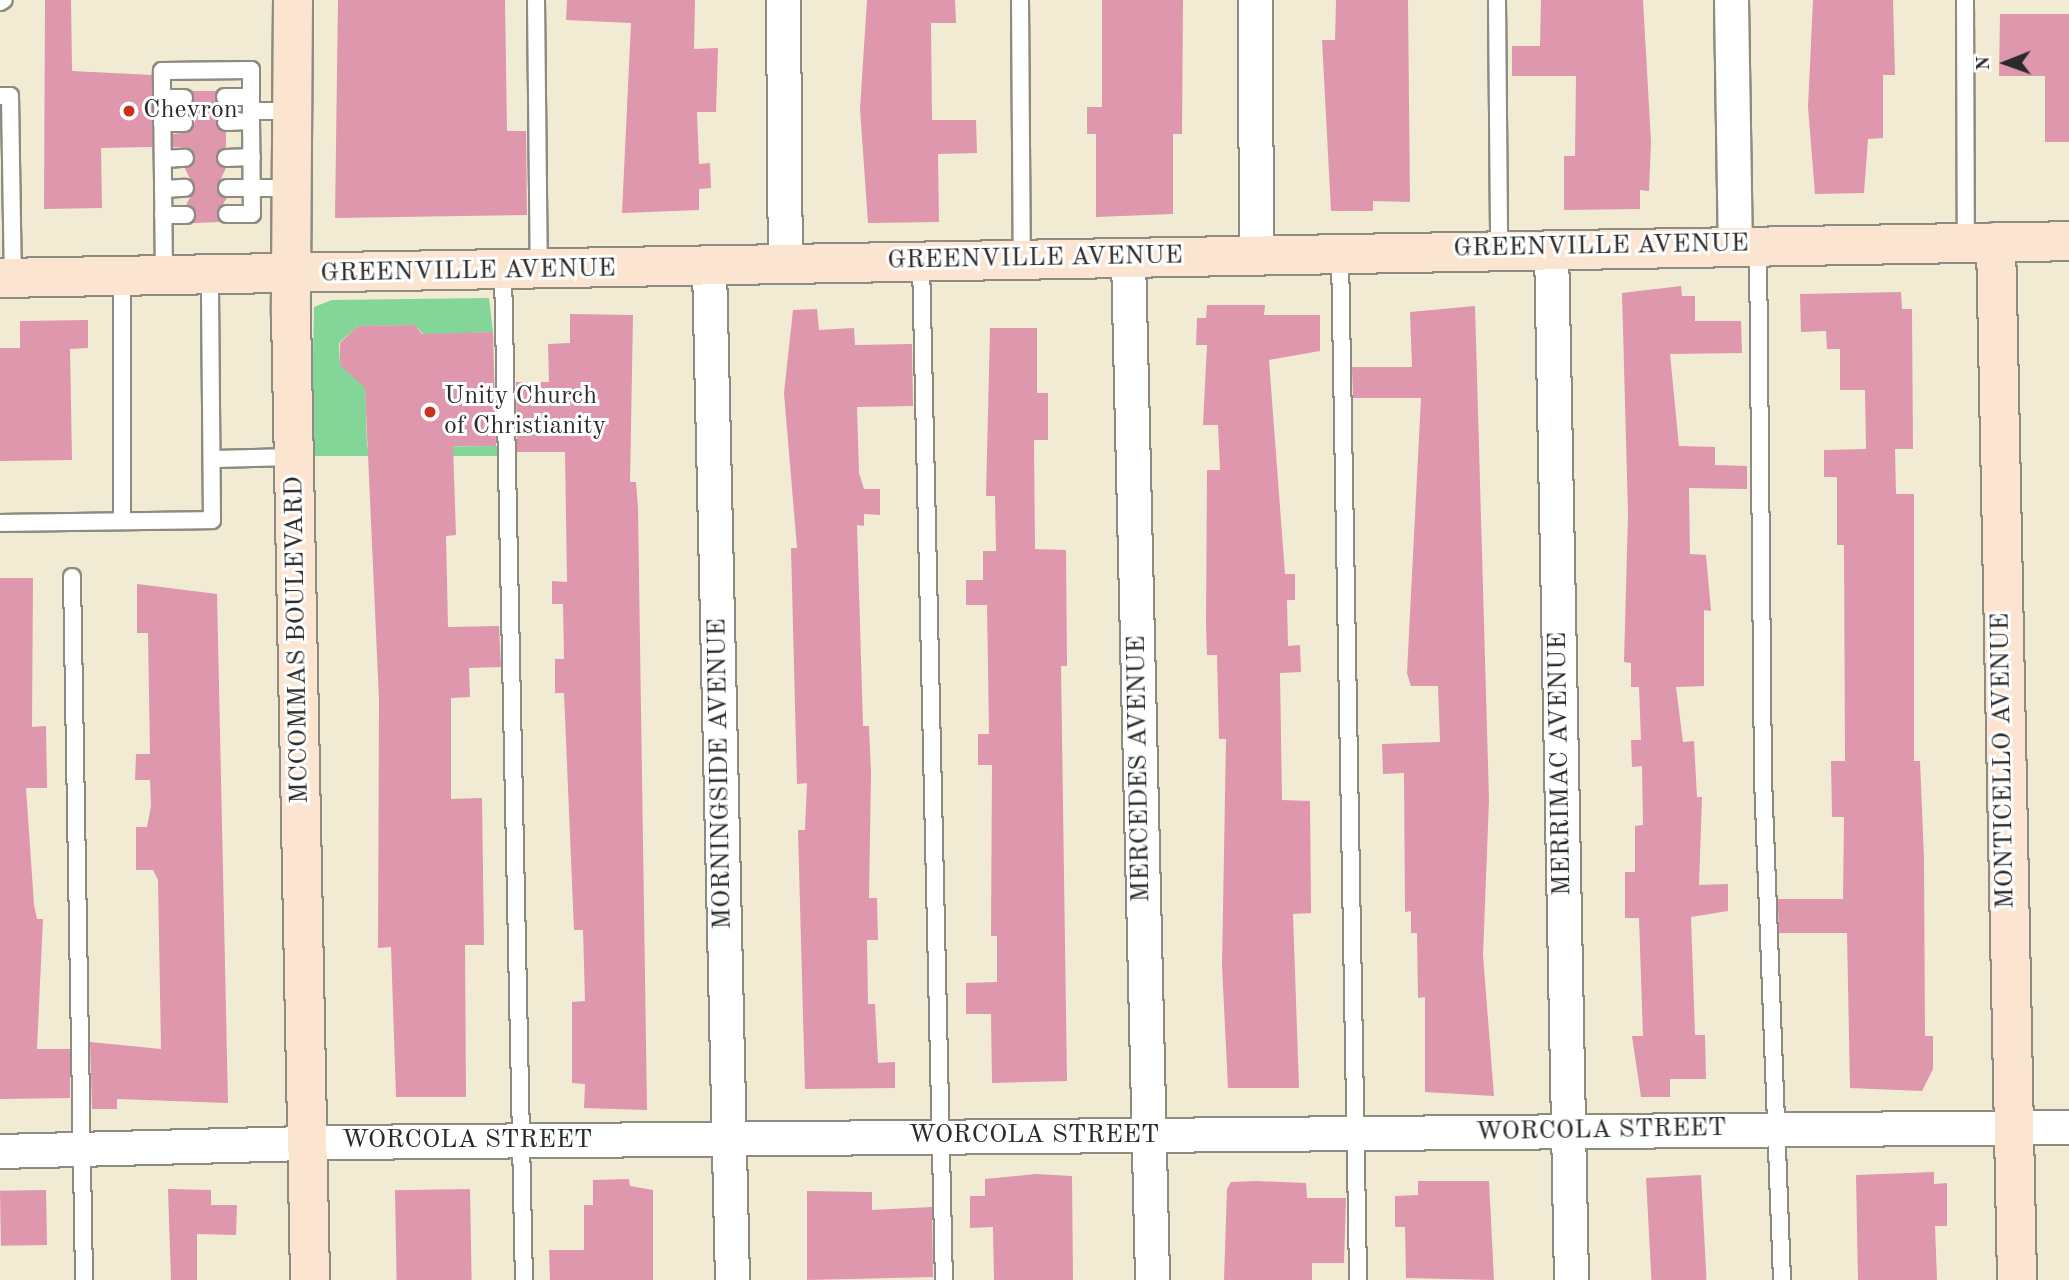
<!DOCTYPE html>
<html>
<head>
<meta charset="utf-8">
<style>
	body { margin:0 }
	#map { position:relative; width:2069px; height:1280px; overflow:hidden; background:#f1ebd4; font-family:"Old Standard TT",serif }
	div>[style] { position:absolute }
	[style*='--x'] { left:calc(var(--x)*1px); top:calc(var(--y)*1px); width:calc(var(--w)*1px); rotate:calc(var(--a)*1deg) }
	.green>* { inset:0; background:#83d698 }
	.building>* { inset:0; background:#de97ac; transform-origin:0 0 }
	.roads { filter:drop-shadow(2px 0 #8e8b80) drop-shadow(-2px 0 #8e8b80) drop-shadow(0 2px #8e8b80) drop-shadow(0 -2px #8e8b80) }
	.lane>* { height:16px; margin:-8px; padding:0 8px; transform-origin:8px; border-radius:8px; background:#fff }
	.street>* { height:33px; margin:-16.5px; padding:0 16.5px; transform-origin:16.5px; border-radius:16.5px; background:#fff }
	.secondary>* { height:38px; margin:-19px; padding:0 19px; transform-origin:19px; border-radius:19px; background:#fce5d0 }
	.dots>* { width:19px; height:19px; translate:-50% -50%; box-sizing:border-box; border:4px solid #fff; border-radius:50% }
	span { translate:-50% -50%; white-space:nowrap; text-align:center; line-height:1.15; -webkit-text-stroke:6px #fff; paint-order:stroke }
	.poi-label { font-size:26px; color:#2b2b2b }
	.left { translate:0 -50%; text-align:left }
	.street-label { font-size:26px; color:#2b2b2b }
	.north { position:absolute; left:1971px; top:28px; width:70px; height:70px; -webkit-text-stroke:5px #fff; paint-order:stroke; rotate:269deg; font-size:19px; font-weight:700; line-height:28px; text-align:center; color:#2b2b2b }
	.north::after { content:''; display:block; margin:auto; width:24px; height:32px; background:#2b2b2b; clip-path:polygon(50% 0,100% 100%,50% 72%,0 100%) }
</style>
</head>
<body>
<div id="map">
	<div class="green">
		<i style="clip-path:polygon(489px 298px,493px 332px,424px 335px,415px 325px,358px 326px,339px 343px,340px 365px,365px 379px,367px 447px,497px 446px,497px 456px,311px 456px,314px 307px,332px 300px)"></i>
	</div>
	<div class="building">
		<i style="clip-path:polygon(45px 0,71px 0,72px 71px,152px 75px,152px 147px,101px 148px,102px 208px,44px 209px)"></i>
		<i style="clip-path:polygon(338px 0,505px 0,507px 131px,526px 131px,527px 215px,335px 218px)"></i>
		<i style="clip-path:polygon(567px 0,695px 0,694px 49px,718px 48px,716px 112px,697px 112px,699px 164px,710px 163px,711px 188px,699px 189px,699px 210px,622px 213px,631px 23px,566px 20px)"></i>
		<i style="clip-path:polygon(867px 0,955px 0,956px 23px,931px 23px,932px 120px,976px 120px,977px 153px,938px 154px,939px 222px,868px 223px,860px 109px)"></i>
		<i style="clip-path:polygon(1102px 0,1183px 0,1182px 134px,1173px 134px,1173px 214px,1096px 217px,1096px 134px,1087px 134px,1087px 107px,1102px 107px)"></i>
		<i style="clip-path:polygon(1336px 0,1408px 0,1410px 202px,1373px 201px,1373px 211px,1331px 211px,1322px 40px,1335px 40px)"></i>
		<i style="clip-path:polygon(1541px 0,1643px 0,1651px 142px,1649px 191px,1640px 190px,1640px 209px,1564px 210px,1564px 156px,1575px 156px,1576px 76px,1512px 76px,1512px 46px,1540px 46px)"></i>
		<i style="clip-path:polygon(1813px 0,1893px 0,1895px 75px,1883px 75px,1883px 138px,1868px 139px,1864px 193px,1815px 194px,1808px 107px)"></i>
		<i style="clip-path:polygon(2000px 14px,2069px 14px,2069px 142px,2045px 142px,2045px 76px,1999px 76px)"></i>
		<i style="clip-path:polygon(192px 91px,217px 91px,216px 102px,225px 108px,216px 122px,226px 132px,226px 147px,216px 158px,226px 168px,217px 187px,227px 198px,217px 213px,221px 222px,193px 223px,195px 210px,186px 205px,195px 188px,185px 169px,195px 157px,189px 148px,173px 147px,173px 134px,189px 132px,194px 122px,173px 108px,190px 107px)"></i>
		<i style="clip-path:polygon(1681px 286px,1682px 296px,1695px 296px,1695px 321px,1741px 321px,1742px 353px,1670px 354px,1679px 446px,1715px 447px,1715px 465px,1747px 466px,1747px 489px,1689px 488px,1690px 554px,1706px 555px,1711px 611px,1704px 610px,1704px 686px,1676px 687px,1683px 742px,1694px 741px,1697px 797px,1702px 797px,1699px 885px,1728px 884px,1728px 911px,1691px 917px,1695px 1035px,1705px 1035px,1706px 1079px,1670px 1079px,1670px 1097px,1641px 1097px,1632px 1036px,1643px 1036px,1639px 918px,1625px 918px,1625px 872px,1635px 872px,1635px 826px,1643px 825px,1642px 766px,1632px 767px,1631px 740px,1641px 740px,1639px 687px,1631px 687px,1631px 663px,1624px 662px,1628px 514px,1622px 293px)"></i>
		<i style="clip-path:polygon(1901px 292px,1902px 309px,1912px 309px,1913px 449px,1895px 449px,1896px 494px,1914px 494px,1914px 761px,1920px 761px,1924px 858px,1925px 1036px,1933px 1036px,1933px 1069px,1922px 1091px,1850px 1088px,1847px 933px,1779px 933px,1778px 909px,1778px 899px,1843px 899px,1844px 817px,1832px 817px,1831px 761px,1845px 761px,1844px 545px,1837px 545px,1837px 477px,1824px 477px,1824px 450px,1866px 449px,1865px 390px,1840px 390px,1840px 349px,1827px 349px,1826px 331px,1801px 332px,1800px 294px)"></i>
		<i style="clip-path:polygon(1207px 305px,1265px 305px,1264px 315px,1320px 315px,1320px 351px,1269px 360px,1285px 574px,1295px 574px,1295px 600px,1287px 600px,1288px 646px,1300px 645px,1301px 672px,1280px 673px,1282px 800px,1310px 801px,1311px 913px,1293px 914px,1299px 1088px,1228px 1088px,1222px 966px,1226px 739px,1219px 739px,1217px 655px,1207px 655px,1206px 625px,1207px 470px,1220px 470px,1218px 425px,1203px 425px,1207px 345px,1196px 345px,1197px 318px,1206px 318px)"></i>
		<i style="clip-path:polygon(1475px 306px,1489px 800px,1483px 955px,1494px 1096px,1425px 1092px,1425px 997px,1418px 998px,1417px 933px,1411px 933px,1411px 911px,1405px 912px,1404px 773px,1383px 774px,1382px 744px,1440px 742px,1438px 686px,1411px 686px,1407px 673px,1421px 398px,1353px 398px,1352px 367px,1412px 367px,1410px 312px)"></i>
		<i style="clip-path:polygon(817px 309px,819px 330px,854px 328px,855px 345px,912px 344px,913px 406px,857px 407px,859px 473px,864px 489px,880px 489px,880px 515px,864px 514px,864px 526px,857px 525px,863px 726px,869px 726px,871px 773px,869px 898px,877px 898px,878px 940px,867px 940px,868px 1004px,875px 1004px,878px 1063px,895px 1062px,895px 1088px,805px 1089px,798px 830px,805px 830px,807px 783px,797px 784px,791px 548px,797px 548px,784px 393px,793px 310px)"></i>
		<i style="clip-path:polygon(570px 314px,633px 315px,630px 482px,636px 482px,638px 508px,647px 1110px,584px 1108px,585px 1084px,572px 1083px,572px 1002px,585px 1001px,583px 930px,574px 930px,564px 693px,555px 693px,555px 659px,564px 659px,563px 604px,552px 604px,552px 581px,567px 582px,565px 452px,517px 452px,516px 382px,549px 382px,548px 344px,570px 343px)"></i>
		<i style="clip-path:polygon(88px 320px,88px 348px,70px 349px,72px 460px,0 461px,0 348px,20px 348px,20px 321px)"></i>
		<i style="clip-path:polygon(415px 325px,422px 334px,493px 332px,496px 446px,453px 446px,456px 535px,446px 536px,448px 627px,499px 626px,501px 667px,469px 668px,470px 697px,451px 698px,451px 799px,482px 798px,484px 945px,465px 945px,466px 1097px,396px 1097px,391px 947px,378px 948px,379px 700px,365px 388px,340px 365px,340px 343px,358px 326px)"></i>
		<i style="clip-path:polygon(990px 328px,1037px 328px,1037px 393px,1048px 393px,1048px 440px,1034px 440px,1035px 549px,1066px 550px,1067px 666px,1061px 666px,1067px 1081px,992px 1083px,991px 1014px,966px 1014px,966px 983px,997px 982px,997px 936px,991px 936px,992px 765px,978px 765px,978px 734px,989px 734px,987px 605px,966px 605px,966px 580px,983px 580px,983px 551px,996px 551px,995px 496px,986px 496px)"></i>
		<i style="clip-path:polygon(0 578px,33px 578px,32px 727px,46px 726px,47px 788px,26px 788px,34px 905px,37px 919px,43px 919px,37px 1049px,70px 1049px,70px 1098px,0 1099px)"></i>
		<i style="clip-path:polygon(137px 584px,217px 594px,228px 1103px,117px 1099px,117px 1109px,92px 1109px,90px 1042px,161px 1049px,158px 880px,153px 870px,136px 870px,136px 827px,147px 827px,151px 806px,150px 780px,135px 780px,136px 754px,150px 754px,148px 633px,137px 633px)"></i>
		<i style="clip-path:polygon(1934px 1172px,1934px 1184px,1947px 1183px,1947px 1226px,1935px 1226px,1937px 1280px,1858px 1280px,1856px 1175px)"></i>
		<i style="clip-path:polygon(1036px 1174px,1072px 1176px,1073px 1280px,994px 1280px,993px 1227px,970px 1228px,970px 1196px,985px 1196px,985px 1179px)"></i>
		<i style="left:1701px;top:1175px;width:105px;height:55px;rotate:87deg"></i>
		<i style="clip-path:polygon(629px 1179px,630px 1186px,653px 1190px,653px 1280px,550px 1280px,549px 1250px,584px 1250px,584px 1205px,593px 1205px,593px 1180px)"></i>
		<i style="clip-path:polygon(1256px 1181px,1306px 1183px,1307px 1198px,1346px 1198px,1344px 1263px,1312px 1263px,1312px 1280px,1224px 1280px,1227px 1189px,1231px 1182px)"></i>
		<i style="clip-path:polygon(1418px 1181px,1489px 1181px,1494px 1280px,1406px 1278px,1405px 1227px,1395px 1227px,1395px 1196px,1418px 1195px)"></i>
		<i style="clip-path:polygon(168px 1189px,211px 1190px,211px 1205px,237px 1205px,236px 1235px,197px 1234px,197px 1280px,171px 1280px)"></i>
		<i style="left:470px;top:1189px;width:91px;height:75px;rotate:89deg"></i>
		<i style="left:46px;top:1190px;width:55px;height:46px;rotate:89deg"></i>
		<i style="clip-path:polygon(807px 1191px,872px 1192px,872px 1210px,932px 1207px,933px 1277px,807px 1280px)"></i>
	</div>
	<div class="roads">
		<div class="lane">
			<i style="--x:536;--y:0;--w:271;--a:89.4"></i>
			<i style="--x:1020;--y:0;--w:260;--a:89.6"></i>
			<i style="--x:1497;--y:0;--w:250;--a:89.5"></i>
			<i style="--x:1965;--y:0;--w:241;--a:89.8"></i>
			<i style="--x:0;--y:2;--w:4;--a:-27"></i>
			<i style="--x:0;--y:96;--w:10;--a:0"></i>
			<i style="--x:10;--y:96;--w:182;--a:89.1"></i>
			<i style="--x:225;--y:97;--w:26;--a:0"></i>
			<i style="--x:162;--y:98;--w:22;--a:0"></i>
			<i style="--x:226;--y:122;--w:25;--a:-2"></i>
			<i style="--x:162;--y:123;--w:22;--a:0"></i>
			<i style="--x:226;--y:158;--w:26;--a:-2"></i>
			<i style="--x:163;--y:159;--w:22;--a:-3"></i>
			<i style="--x:227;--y:188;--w:67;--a:0"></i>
			<i style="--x:163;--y:189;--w:22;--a:-3"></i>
			<i style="--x:227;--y:214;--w:25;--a:0"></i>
			<i style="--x:252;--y:214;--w:103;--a:-90.6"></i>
			<i style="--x:163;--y:215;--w:23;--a:0"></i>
			<i style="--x:1758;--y:247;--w:531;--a:89.46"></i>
			<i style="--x:1763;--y:778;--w:502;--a:87.83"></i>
			<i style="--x:1340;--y:254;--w:1026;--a:88.99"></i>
			<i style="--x:921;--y:262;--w:1018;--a:88.71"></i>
			<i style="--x:503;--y:272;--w:1008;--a:88.81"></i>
			<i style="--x:164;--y:277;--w:206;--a:-90.6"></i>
			<i style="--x:162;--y:71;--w:89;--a:-0.6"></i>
			<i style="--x:251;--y:70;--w:41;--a:90"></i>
			<i style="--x:251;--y:111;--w:42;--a:0"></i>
			<i style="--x:213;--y:459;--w:81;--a:-1.4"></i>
			<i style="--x:122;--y:521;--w:244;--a:-90"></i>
			<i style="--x:0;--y:523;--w:212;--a:-0.8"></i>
			<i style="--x:212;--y:520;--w:244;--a:-90.5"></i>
			<i style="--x:72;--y:577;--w:703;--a:89.02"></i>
		</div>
		<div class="street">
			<i style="--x:783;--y:0;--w:264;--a:89.6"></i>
			<i style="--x:1255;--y:0;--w:255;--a:89.8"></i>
			<i style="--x:1731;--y:0;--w:243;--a:89.1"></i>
			<i style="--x:1551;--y:248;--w:1032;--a:88.89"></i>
			<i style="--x:1128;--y:258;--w:1022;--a:88.65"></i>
			<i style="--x:709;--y:267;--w:1013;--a:88.7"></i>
			<i style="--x:0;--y:1151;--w:336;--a:-1.5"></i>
			<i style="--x:336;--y:1142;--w:1733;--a:-0.5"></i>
		</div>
		<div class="secondary">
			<i style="--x:293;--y:0;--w:314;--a:90.4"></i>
			<i style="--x:291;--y:314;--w:966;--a:88.87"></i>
			<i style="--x:1996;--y:242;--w:1038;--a:88.84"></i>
			<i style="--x:0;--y:278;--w:2069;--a:-1.02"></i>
		</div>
	</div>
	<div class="dots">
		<i style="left:129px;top:111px;background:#c8321e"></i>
		<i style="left:430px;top:412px;background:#c8321e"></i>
	</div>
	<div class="poi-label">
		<span class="left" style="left:143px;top:111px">Chevron</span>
		<span class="left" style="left:444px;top:412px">Unity Church<br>of Christianity</span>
	</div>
	<div class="street-label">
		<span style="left:1601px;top:247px;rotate:-1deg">GREENVILLE AVENUE</span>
		<span style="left:1035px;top:259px;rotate:-1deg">GREENVILLE AVENUE</span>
		<span style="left:468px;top:272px;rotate:-1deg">GREENVILLE AVENUE</span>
		<span style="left:298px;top:640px;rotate:-91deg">MCCOMMAS BOULEVARD</span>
		<span style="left:2004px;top:761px;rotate:-91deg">MONTICELLO AVENUE</span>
		<span style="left:1561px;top:764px;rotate:-91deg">MERRIMAC AVENUE</span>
		<span style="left:1140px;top:769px;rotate:-91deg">MERCEDES AVENUE</span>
		<span style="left:721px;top:774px;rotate:-91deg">MORNINGSIDE AVENUE</span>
		<span style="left:1601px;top:1131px;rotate:-1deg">WORCOLA STREET</span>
		<span style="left:1034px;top:1136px">WORCOLA STREET</span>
		<span style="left:467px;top:1141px">WORCOLA STREET</span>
	</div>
	<div class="north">N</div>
</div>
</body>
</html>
